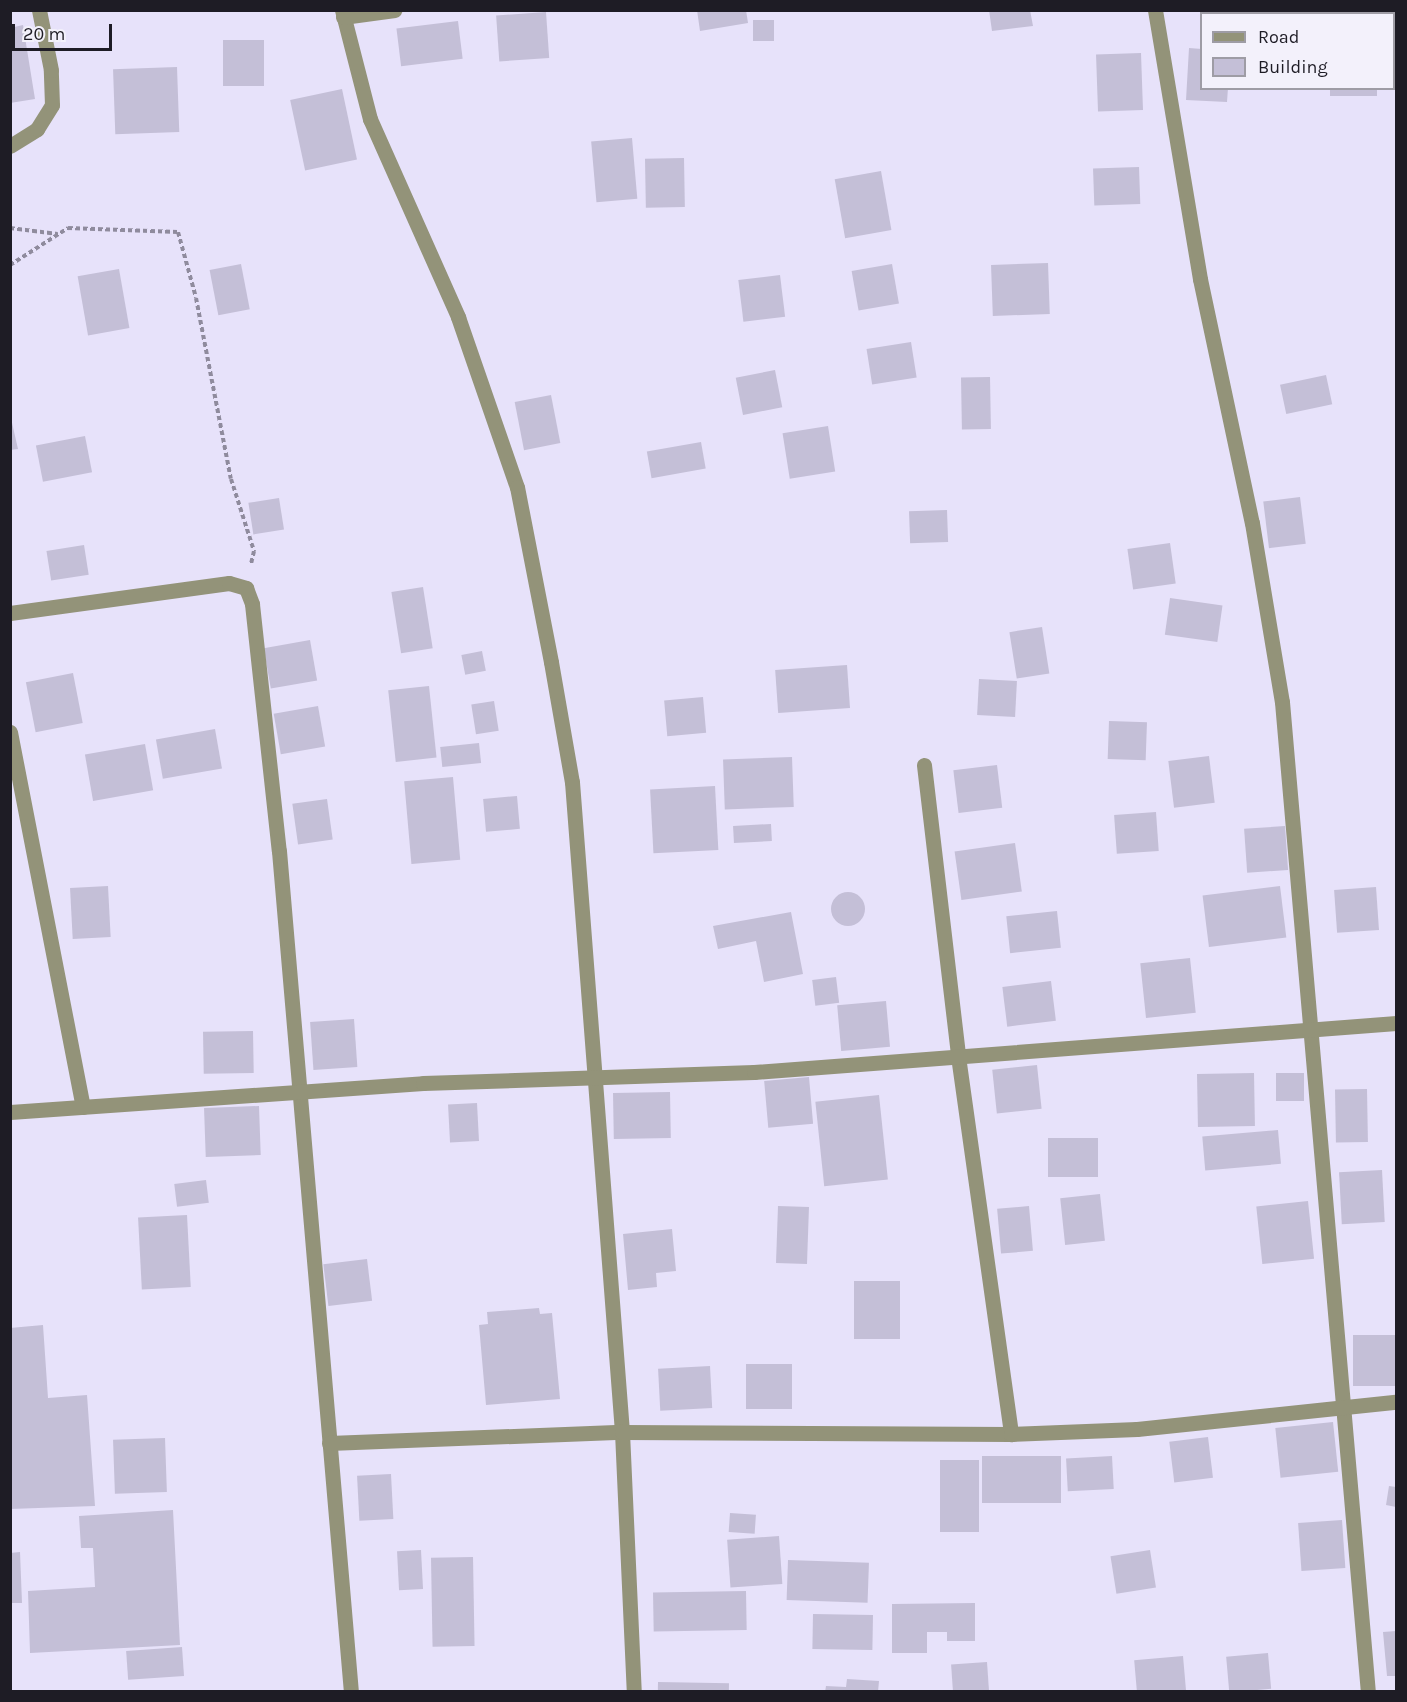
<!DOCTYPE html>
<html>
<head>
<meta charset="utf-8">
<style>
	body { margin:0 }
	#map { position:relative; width:1407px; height:1702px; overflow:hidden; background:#e7e2fa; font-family:Karla,sans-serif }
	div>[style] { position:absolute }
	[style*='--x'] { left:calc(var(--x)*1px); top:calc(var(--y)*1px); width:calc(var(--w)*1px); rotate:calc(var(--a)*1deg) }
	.building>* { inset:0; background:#c4bfd7; transform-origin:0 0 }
	.round { border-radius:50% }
	.path>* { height:4px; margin-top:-2px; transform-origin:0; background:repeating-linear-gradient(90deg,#8f8b9d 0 4.5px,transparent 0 7.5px) }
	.street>* { height:15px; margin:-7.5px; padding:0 7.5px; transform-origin:7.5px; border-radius:7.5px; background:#939379 }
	span { translate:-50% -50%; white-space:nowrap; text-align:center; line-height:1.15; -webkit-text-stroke:4.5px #f3f1fb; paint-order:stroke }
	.frame { position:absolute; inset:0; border:12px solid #1e1c25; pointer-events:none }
	.legend { position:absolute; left:1200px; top:12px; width:195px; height:78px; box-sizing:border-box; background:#f3f1fb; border:2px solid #9e9ca5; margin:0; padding:8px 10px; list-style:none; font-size:18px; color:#1e1c25 }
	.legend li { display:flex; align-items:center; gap:12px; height:30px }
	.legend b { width:30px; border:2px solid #9e9ca5 }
	.scale { position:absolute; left:12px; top:24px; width:100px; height:27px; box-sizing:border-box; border:3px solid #1e1c25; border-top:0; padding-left:8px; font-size:18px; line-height:21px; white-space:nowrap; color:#1e1c25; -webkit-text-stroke:4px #f3f1fb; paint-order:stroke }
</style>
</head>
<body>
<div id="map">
	<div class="building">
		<i style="clip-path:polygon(697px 10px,746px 10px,748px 23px,700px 31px)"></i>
		<i style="clip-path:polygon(989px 10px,1030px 10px,1033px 26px,992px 31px)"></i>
		<i style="left:546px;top:12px;width:46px;height:50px;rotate:86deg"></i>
		<i style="left:753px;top:20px;width:21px;height:21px"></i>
		<i style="left:458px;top:21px;width:38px;height:62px;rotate:83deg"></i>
		<i style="clip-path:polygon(23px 25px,35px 99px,10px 103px,10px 28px)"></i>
		<i style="left:223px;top:40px;width:41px;height:46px"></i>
		<i style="clip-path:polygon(1189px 48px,1202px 49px,1202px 88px,1228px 88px,1227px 102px,1186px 100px)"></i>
		<i style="left:1141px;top:53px;width:57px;height:45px;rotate:88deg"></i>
		<i style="left:177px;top:67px;width:65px;height:64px;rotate:88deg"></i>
		<i style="left:1330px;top:88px;width:47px;height:8px"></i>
		<i style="left:342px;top:89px;width:72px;height:53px;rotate:78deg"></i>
		<i style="left:632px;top:138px;width:61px;height:41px;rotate:85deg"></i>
		<i style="left:684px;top:158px;width:49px;height:39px;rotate:89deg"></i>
		<i style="left:1139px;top:167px;width:37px;height:46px;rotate:88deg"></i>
		<i style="left:881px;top:171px;width:60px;height:47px;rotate:80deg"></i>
		<i style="left:1048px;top:263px;width:51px;height:57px;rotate:88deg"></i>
		<i style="left:241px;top:264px;width:46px;height:32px;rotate:79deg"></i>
		<i style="left:892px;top:264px;width:40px;height:41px;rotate:80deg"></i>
		<i style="left:119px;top:269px;width:60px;height:42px;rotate:80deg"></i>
		<i style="left:780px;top:275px;width:42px;height:42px;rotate:83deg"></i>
		<i style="left:911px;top:342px;width:36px;height:45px;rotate:81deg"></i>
		<i style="left:775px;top:370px;width:38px;height:40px;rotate:79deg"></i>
		<i style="left:1326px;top:375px;width:30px;height:47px;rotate:78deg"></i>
		<i style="left:990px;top:377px;width:52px;height:29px;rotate:89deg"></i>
		<i style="left:551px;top:395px;width:49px;height:37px;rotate:79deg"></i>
		<i style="clip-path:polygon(10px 414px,18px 449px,10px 450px)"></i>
		<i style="left:828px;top:426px;width:46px;height:46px;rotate:81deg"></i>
		<i style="left:85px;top:436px;width:37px;height:50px;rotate:79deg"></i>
		<i style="left:701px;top:442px;width:27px;height:55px;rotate:80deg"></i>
		<i style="left:1300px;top:497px;width:47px;height:37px;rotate:83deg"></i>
		<i style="left:279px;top:498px;width:32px;height:31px;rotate:81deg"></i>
		<i style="left:947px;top:510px;width:32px;height:38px;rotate:88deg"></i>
		<i style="left:1170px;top:543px;width:41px;height:43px;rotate:82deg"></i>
		<i style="left:84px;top:545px;width:30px;height:38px;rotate:81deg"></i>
		<i style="left:423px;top:587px;width:62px;height:32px;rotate:81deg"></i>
		<i style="left:1170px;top:598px;width:53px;height:37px;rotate:8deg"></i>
		<i style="left:1042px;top:627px;width:47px;height:33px;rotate:81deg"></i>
		<i style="left:310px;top:640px;width:41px;height:47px;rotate:80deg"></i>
		<i style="left:482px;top:651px;width:20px;height:21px;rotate:79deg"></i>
		<i style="left:847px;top:665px;width:43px;height:72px;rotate:86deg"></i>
		<i style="left:73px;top:673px;width:51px;height:48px;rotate:79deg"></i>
		<i style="left:979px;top:679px;width:38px;height:36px;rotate:3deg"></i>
		<i style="left:429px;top:686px;width:72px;height:41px;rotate:84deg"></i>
		<i style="left:703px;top:697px;width:36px;height:39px;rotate:85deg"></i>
		<i style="left:494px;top:701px;width:30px;height:23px;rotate:81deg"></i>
		<i style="left:318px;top:706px;width:41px;height:45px;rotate:80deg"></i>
		<i style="left:1109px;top:721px;width:38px;height:38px;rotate:2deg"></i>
		<i style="left:215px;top:729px;width:40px;height:60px;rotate:80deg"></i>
		<i style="left:479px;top:743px;width:20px;height:39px;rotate:84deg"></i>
		<i style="left:145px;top:744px;width:47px;height:61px;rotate:80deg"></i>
		<i style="left:1209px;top:756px;width:47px;height:41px;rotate:83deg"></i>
		<i style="left:792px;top:757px;width:50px;height:69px;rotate:88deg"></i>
		<i style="left:997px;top:765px;width:43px;height:44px;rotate:83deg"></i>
		<i style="left:453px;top:777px;width:83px;height:49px;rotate:85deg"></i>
		<i style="left:715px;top:786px;width:64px;height:65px;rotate:87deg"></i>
		<i style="left:517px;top:796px;width:33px;height:34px;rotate:85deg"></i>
		<i style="left:327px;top:799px;width:41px;height:35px;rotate:82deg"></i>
		<i style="left:1156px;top:812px;width:39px;height:42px;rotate:86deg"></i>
		<i style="left:771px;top:824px;width:17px;height:38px;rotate:87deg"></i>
		<i style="left:1285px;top:826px;width:44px;height:41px;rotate:86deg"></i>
		<i style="left:1015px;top:843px;width:49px;height:61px;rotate:82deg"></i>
		<i style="left:108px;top:886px;width:51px;height:38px;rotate:87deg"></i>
		<i style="left:1280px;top:886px;width:52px;height:78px;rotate:83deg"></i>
		<i style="left:1376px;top:887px;width:43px;height:42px;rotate:86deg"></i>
		<i class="round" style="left:831px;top:892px;width:34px;height:34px"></i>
		<i style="left:1057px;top:911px;width:37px;height:51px;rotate:84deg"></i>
		<i style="clip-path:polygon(791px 912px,803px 974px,764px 982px,756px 941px,718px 949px,713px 926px)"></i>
		<i style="left:1190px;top:958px;width:55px;height:50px;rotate:84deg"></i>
		<i style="left:836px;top:977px;width:26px;height:24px;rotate:83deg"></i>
		<i style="left:1051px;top:981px;width:40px;height:49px;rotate:83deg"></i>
		<i style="left:886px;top:1001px;width:46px;height:49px;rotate:85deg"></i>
		<i style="left:354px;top:1019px;width:48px;height:44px;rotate:86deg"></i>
		<i style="left:253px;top:1031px;width:42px;height:50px;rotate:89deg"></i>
		<i style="left:1037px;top:1065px;width:44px;height:45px;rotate:84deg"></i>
		<i style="left:1254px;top:1073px;width:53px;height:57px;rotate:89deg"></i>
		<i style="left:1304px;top:1073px;width:28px;height:28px;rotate:90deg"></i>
		<i style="left:809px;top:1077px;width:47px;height:45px;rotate:85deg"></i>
		<i style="left:1367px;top:1089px;width:53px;height:32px;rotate:89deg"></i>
		<i style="left:670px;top:1092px;width:46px;height:57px;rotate:89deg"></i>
		<i style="left:879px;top:1095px;width:85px;height:64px;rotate:84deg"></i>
		<i style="left:477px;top:1103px;width:38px;height:29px;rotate:87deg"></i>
		<i style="left:259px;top:1106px;width:49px;height:55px;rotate:88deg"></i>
		<i style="left:1278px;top:1130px;width:34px;height:76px;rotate:85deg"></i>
		<i style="left:1048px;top:1138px;width:50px;height:39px"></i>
		<i style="left:1382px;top:1170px;width:52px;height:43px;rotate:87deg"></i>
		<i style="left:206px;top:1180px;width:23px;height:32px;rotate:83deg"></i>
		<i style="left:1100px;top:1194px;width:47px;height:40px;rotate:84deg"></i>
		<i style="left:1308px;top:1201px;width:58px;height:52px;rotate:84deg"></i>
		<i style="left:778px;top:1206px;width:31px;height:57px;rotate:2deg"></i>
		<i style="left:1029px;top:1206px;width:45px;height:32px;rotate:85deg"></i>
		<i style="left:187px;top:1215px;width:72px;height:49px;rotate:87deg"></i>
		<i style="clip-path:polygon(672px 1229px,676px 1271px,656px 1273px,657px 1287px,628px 1290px,623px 1234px)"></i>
		<i style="left:367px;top:1259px;width:42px;height:44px;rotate:83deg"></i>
		<i style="left:854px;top:1281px;width:46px;height:58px"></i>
		<i style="clip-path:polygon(539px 1308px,540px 1314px,552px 1313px,560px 1399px,486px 1405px,479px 1325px,488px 1324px,487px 1312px)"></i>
		<i style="clip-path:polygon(43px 1325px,48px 1398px,87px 1395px,95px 1506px,10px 1509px,10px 1328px)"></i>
		<i style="left:1396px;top:1335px;width:51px;height:43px;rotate:90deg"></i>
		<i style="left:746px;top:1364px;width:46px;height:45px"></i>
		<i style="left:710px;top:1366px;width:42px;height:52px;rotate:87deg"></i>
		<i style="left:1333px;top:1422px;width:50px;height:58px;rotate:84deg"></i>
		<i style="left:1208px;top:1437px;width:41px;height:39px;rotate:83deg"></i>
		<i style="left:165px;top:1438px;width:54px;height:52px;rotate:88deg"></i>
		<i style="left:1061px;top:1456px;width:47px;height:79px;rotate:90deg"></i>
		<i style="left:1112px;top:1456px;width:33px;height:46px;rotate:87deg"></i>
		<i style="left:940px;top:1460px;width:39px;height:72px"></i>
		<i style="left:391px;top:1474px;width:45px;height:34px;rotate:87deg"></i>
		<i style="clip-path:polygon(1389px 1486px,1396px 1487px,1396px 1507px,1386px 1505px)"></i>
		<i style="clip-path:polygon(173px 1510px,180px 1645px,30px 1653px,28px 1591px,95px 1587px,93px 1548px,81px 1548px,79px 1516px)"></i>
		<i style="left:730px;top:1513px;width:26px;height:19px;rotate:4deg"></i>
		<i style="left:1342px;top:1520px;width:48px;height:44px;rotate:86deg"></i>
		<i style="left:779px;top:1536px;width:48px;height:52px;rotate:86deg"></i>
		<i style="left:421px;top:1550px;width:39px;height:24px;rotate:87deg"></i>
		<i style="left:1150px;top:1550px;width:38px;height:40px;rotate:81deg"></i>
		<i style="clip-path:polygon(20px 1552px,22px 1603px,10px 1603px,10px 1553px)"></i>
		<i style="left:473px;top:1557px;width:89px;height:42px;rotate:89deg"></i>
		<i style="left:788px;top:1560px;width:81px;height:40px;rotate:2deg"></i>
		<i style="left:746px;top:1591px;width:39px;height:93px;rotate:89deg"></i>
		<i style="clip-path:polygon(975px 1603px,975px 1641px,947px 1641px,947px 1632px,927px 1632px,927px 1653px,892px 1653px,892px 1604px)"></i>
		<i style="left:813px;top:1614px;width:60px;height:35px;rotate:1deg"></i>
		<i style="clip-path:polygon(1396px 1631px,1396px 1676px,1387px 1676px,1383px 1632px)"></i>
		<i style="left:182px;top:1647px;width:29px;height:56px;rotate:86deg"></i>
		<i style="left:1268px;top:1653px;width:36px;height:42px;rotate:85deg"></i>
		<i style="left:1183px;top:1656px;width:36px;height:49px;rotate:85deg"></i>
		<i style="left:987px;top:1662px;width:30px;height:36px;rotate:86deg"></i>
		<i style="clip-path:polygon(847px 1679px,879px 1681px,878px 1692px,825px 1692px,826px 1686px,846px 1687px)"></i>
		<i style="left:658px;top:1682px;width:71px;height:10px;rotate:1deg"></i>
	</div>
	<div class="path">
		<i style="--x:10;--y:228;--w:48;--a:7.1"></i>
		<i style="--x:10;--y:265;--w:69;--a:-32.5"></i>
		<i style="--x:68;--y:228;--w:110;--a:2.1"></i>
		<i style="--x:178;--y:232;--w:68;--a:74.7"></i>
		<i style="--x:196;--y:298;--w:184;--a:79.1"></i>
		<i style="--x:231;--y:479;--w:76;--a:72.3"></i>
		<i style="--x:254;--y:551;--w:13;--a:103"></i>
	</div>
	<div class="street">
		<i style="--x:342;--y:10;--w:113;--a:75.6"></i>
		<i style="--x:370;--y:119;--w:217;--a:66"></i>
		<i style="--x:458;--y:317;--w:180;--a:70.9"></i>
		<i style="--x:517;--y:487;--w:178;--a:79"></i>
		<i style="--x:551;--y:662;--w:122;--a:80.1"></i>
		<i style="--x:572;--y:782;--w:652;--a:85.6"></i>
		<i style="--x:622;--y:1432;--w:260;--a:87.4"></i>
		<i style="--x:1155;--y:10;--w:273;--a:80.5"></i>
		<i style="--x:1200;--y:279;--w:249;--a:78"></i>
		<i style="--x:1252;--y:523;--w:181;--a:80.5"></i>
		<i style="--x:1282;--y:702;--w:994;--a:85.04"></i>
		<i style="--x:343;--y:17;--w:52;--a:-7.7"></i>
		<i style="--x:10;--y:146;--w:32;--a:-32"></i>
		<i style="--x:37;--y:129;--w:28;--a:-58"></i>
		<i style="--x:52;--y:105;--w:35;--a:-92"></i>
		<i style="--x:51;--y:70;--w:61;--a:-101.3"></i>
		<i style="--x:10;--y:613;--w:221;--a:-7.8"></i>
		<i style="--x:229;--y:583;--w:18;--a:16"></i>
		<i style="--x:246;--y:588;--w:17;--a:69"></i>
		<i style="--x:252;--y:604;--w:248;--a:83.8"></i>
		<i style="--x:279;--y:851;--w:844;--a:85.11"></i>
		<i style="--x:10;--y:732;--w:382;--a:79"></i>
		<i style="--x:924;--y:765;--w:293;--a:83.3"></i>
		<i style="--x:958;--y:1056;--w:382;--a:82"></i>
		<i style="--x:10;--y:1112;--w:414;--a:-4"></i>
		<i style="--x:423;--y:1083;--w:331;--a:-1.9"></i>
		<i style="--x:754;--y:1072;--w:644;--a:-4.36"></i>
		<i style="--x:329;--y:1443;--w:293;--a:-2.2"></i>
		<i style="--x:622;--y:1432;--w:389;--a:0.3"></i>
		<i style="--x:1011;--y:1434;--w:126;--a:-2.3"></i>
		<i style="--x:1137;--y:1429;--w:260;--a:-6"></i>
	</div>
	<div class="frame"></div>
	<ul class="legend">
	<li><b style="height:8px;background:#939379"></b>Road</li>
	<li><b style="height:16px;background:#c4bfd7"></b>Building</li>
	</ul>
	<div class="scale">20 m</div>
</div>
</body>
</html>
